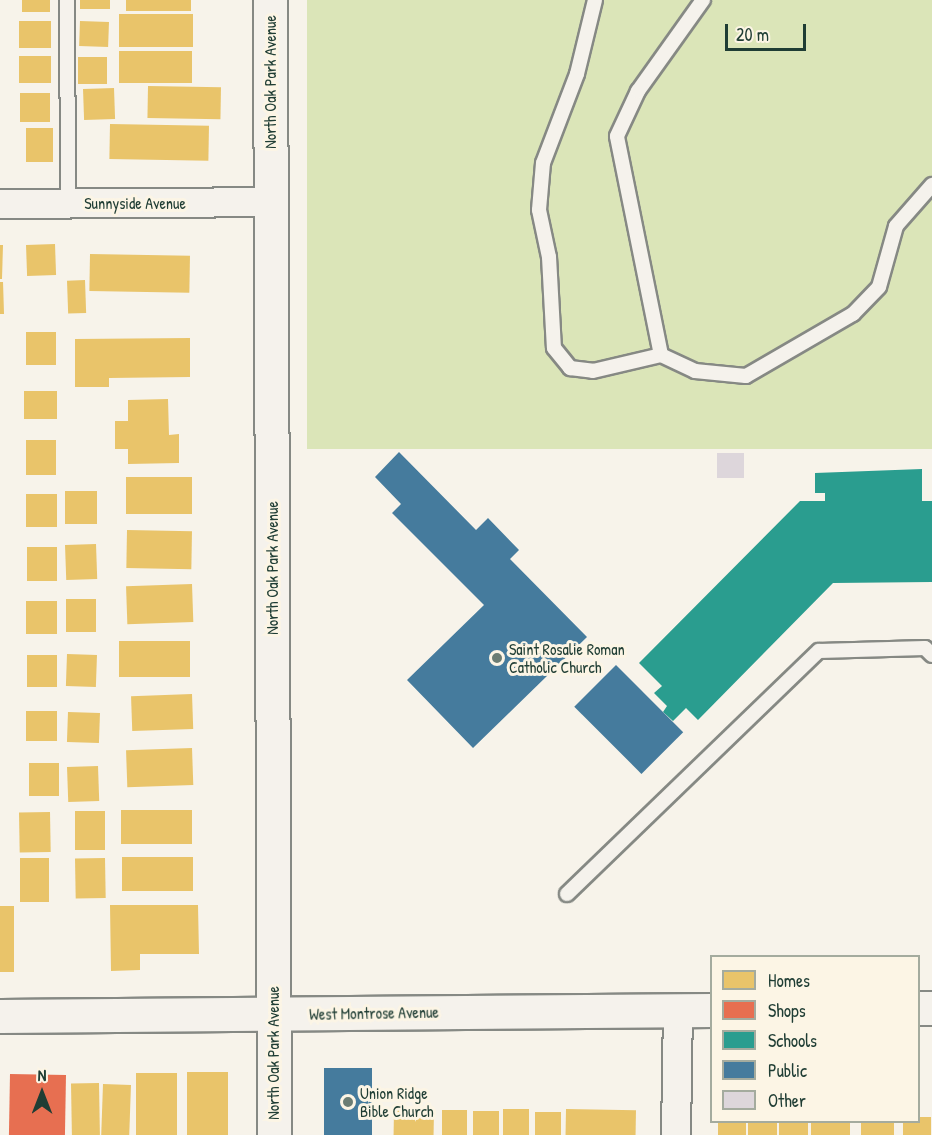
<!DOCTYPE html>
<html>
<head>
<meta charset="utf-8">
<style>
	body { margin:0 }
	#map { position:relative; width:932px; height:1135px; overflow:hidden; background:#f7f3ea; font-family:"Patrick Hand",sans-serif }
	div>[style] { position:absolute }
	[style*='--x'] { left:calc(var(--x)*1px); top:calc(var(--y)*1px); width:calc(var(--w)*1px); rotate:calc(var(--a)*1deg) }
	.green>* { inset:0; background:#dbe5b8; transform-origin:0 0 }
	.homes>* { inset:0; background:#e9c46a; transform-origin:0 0 }
	.shops>* { inset:0; background:#e76f51; transform-origin:0 0 }
	.schools>* { inset:0; background:#2a9d8f }
	.public>* { inset:0; background:#457b9d; transform-origin:0 0 }
	.building>* { inset:0; background:#ddd6db; transform-origin:0 0 }
	.roads { filter:drop-shadow(2px 0 #868984) drop-shadow(-2px 0 #868984) drop-shadow(0 2px #868984) drop-shadow(0 -2px #868984) }
	.service>* { height:14px; margin:-7px; padding:0 7px; transform-origin:7px; border-radius:7px; background:#f5f2ec }
	.minor>* { height:28px; margin:-14px; padding:0 14px; transform-origin:14px; border-radius:14px; background:#f5f2ec }
	.tertiary>* { height:33px; margin:-16.5px; padding:0 16.5px; transform-origin:16.5px; border-radius:16.5px; background:#f5f2ec }
	.dots>* { width:16px; height:16px; translate:-50% -50%; box-sizing:border-box; border:3px solid #fcf5e5; border-radius:50% }
	span { translate:-50% -50%; white-space:nowrap; text-align:center; line-height:1.15; -webkit-text-stroke:6px #fcf5e5; paint-order:stroke }
	.street-label { font-size:16px; color:#1f3d34 }
	.poi-label { font-size:16px; color:#1f3d34 }
	.left { translate:0 -50%; text-align:left }
	.legend { position:absolute; left:710px; top:955px; width:210px; height:168px; box-sizing:border-box; background:#fcf5e5; border:2px solid #a4ab9e; margin:0; padding:8px 10px; list-style:none; font-size:18px; color:#1f3d34 }
	.legend li { display:flex; align-items:center; gap:12px; height:30px }
	.legend b { width:30px; border:2px solid #a4ab9e }
	.north { position:absolute; left:12px; top:1063px; width:60px; height:60px; -webkit-text-stroke:4px #fcf5e5; paint-order:stroke; rotate:0deg; font-size:16px; font-weight:700; line-height:24px; text-align:center; color:#1f3d34 }
	.north::after { content:''; display:block; margin:auto; width:21px; height:27px; background:#1f3d34; clip-path:polygon(50% 0,100% 100%,50% 72%,0 100%) }
	.scale { position:absolute; left:725px; top:24px; width:81px; height:27px; box-sizing:border-box; border:3px solid #1f3d34; border-top:0; padding-left:8px; font-size:18px; line-height:21px; white-space:nowrap; color:#1f3d34; -webkit-text-stroke:4px #fcf5e5; paint-order:stroke }
</style>
</head>
<body>
<div id="map">
	<div class="green">
		<i style="left:307px;top:0;width:625px;height:449px"></i>
	</div>
	<div class="homes">
		<i style="left:22px;top:0;width:28px;height:12px"></i>
		<i style="left:80px;top:0;width:30px;height:9px"></i>
		<i style="left:126px;top:0;width:65px;height:11px"></i>
		<i style="left:193px;top:14px;width:33px;height:74px;rotate:90deg"></i>
		<i style="left:19px;top:21px;width:32px;height:27px"></i>
		<i style="left:80px;top:21px;width:29px;height:25px;rotate:2deg"></i>
		<i style="left:119px;top:51px;width:73px;height:32px"></i>
		<i style="left:51px;top:56px;width:27px;height:32px;rotate:90deg"></i>
		<i style="left:78px;top:57px;width:29px;height:27px"></i>
		<i style="left:148px;top:86px;width:73px;height:32px;rotate:1deg"></i>
		<i style="left:114px;top:88px;width:31px;height:31px;rotate:88deg"></i>
		<i style="left:20px;top:93px;width:30px;height:29px"></i>
		<i style="left:110px;top:124px;width:99px;height:35px;rotate:1deg"></i>
		<i style="left:26px;top:128px;width:27px;height:34px"></i>
		<i style="left:55px;top:244px;width:31px;height:29px;rotate:88deg"></i>
		<i style="clip-path:polygon(0 245px,3px 245px,2px 279px,0 279px)"></i>
		<i style="left:90px;top:254px;width:100px;height:37px;rotate:1deg"></i>
		<i style="left:85px;top:280px;width:33px;height:18px;rotate:88deg"></i>
		<i style="clip-path:polygon(0 282px,3px 282px,4px 314px,0 314px)"></i>
		<i style="left:26px;top:332px;width:30px;height:33px"></i>
		<i style="clip-path:polygon(190px 338px,190px 377px,109px 378px,109px 387px,75px 387px,75px 339px)"></i>
		<i style="left:24px;top:391px;width:33px;height:28px"></i>
		<i style="clip-path:polygon(168px 399px,169px 435px,179px 434px,179px 463px,128px 464px,128px 449px,115px 449px,115px 421px,128px 421px,128px 400px)"></i>
		<i style="left:26px;top:440px;width:30px;height:35px"></i>
		<i style="left:126px;top:477px;width:66px;height:37px"></i>
		<i style="left:65px;top:491px;width:32px;height:33px"></i>
		<i style="left:26px;top:494px;width:31px;height:33px"></i>
		<i style="left:127px;top:530px;width:65px;height:38px;rotate:1deg"></i>
		<i style="left:96px;top:544px;width:35px;height:31px;rotate:88deg"></i>
		<i style="left:27px;top:547px;width:30px;height:34px"></i>
		<i style="left:192px;top:584px;width:38px;height:66px;rotate:88deg"></i>
		<i style="left:96px;top:599px;width:33px;height:30px;rotate:90deg"></i>
		<i style="left:26px;top:601px;width:31px;height:33px"></i>
		<i style="left:119px;top:641px;width:71px;height:36px"></i>
		<i style="left:67px;top:654px;width:30px;height:32px;rotate:2deg"></i>
		<i style="left:27px;top:655px;width:30px;height:32px"></i>
		<i style="left:192px;top:694px;width:35px;height:61px;rotate:88deg"></i>
		<i style="left:26px;top:711px;width:31px;height:30px"></i>
		<i style="left:68px;top:712px;width:32px;height:30px;rotate:2deg"></i>
		<i style="left:192px;top:748px;width:37px;height:66px;rotate:88deg"></i>
		<i style="left:29px;top:763px;width:30px;height:33px"></i>
		<i style="left:98px;top:766px;width:35px;height:31px;rotate:88deg"></i>
		<i style="left:121px;top:810px;width:71px;height:34px"></i>
		<i style="left:75px;top:811px;width:30px;height:39px"></i>
		<i style="left:50px;top:812px;width:40px;height:31px;rotate:89deg"></i>
		<i style="left:193px;top:857px;width:34px;height:71px;rotate:90deg"></i>
		<i style="left:20px;top:858px;width:29px;height:44px"></i>
		<i style="left:105px;top:858px;width:40px;height:30px;rotate:89deg"></i>
		<i style="clip-path:polygon(110px 905px,198px 905px,199px 954px,140px 954px,140px 970px,111px 971px)"></i>
		<i style="left:0;top:906px;width:14px;height:66px"></i>
		<i style="left:228px;top:1072px;width:63px;height:41px;rotate:90deg"></i>
		<i style="left:136px;top:1073px;width:41px;height:62px"></i>
		<i style="left:99px;top:1083px;width:52px;height:28px;rotate:89deg"></i>
		<i style="left:103px;top:1084px;width:28px;height:51px;rotate:2deg"></i>
		<i style="left:529px;top:1109px;width:26px;height:26px;rotate:90deg"></i>
		<i style="left:566px;top:1109px;width:70px;height:26px;rotate:1deg"></i>
		<i style="left:394px;top:1110px;width:40px;height:25px;rotate:1deg"></i>
		<i style="left:442px;top:1110px;width:25px;height:25px"></i>
		<i style="left:473px;top:1111px;width:26px;height:24px"></i>
		<i style="left:535px;top:1112px;width:26px;height:23px"></i>
		<i style="clip-path:polygon(918px 1117px,931px 1117px,931px 1135px,903px 1135px,903px 1122px)"></i>
		<i style="left:718px;top:1122px;width:28px;height:13px"></i>
		<i style="left:748px;top:1122px;width:29px;height:13px"></i>
		<i style="left:779px;top:1122px;width:29px;height:13px"></i>
		<i style="left:811px;top:1122px;width:39px;height:13px"></i>
		<i style="left:861px;top:1122px;width:33px;height:13px"></i>
	</div>
	<div class="shops">
		<i style="left:10px;top:1074px;width:56px;height:61px;rotate:1deg"></i>
	</div>
	<div class="schools">
		<i style="clip-path:polygon(922px 469px,922px 501px,932px 501px,932px 582px,833px 583px,698px 720px,686px 708px,673px 721px,663px 712px,667px 706px,654px 693px,662px 686px,639px 663px,800px 501px,825px 501px,825px 493px,815px 493px,815px 473px)"></i>
	</div>
	<div class="public">
		<i style="clip-path:polygon(399px 452px,476px 530px,488px 518px,519px 550px,510px 559px,587px 637px,473px 748px,407px 680px,484px 605px,392px 513px,401px 504px,375px 477px)"></i>
		<i style="left:616px;top:665px;width:95px;height:59px;rotate:45deg"></i>
		<i style="left:324px;top:1068px;width:48px;height:67px"></i>
	</div>
	<div class="building">
		<i style="left:717px;top:453px;width:27px;height:25px"></i>
	</div>
	<div class="roads">
		<div class="service">
			<i style="--x:67;--y:0;--w:203;--a:89.7"></i>
			<i style="--x:595;--y:0;--w:76;--a:103.7"></i>
			<i style="--x:577;--y:74;--w:95;--a:110.9"></i>
			<i style="--x:543;--y:163;--w:47;--a:94.9"></i>
			<i style="--x:539;--y:210;--w:48;--a:78"></i>
			<i style="--x:549;--y:257;--w:91;--a:86.9"></i>
			<i style="--x:554;--y:348;--w:26;--a:51"></i>
			<i style="--x:570;--y:368;--w:23;--a:7"></i>
			<i style="--x:593;--y:371;--w:70;--a:-13.2"></i>
			<i style="--x:661;--y:355;--w:38;--a:25"></i>
			<i style="--x:695;--y:371;--w:51;--a:5.6"></i>
			<i style="--x:746;--y:376;--w:124;--a:-30.1"></i>
			<i style="--x:853;--y:314;--w:37;--a:-46"></i>
			<i style="--x:879;--y:287;--w:63;--a:-74.4"></i>
			<i style="--x:896;--y:226;--w:55;--a:-48.7"></i>
			<i style="--x:661;--y:355;--w:223;--a:-101.4"></i>
			<i style="--x:617;--y:136;--w:50;--a:-65"></i>
			<i style="--x:638;--y:91;--w:112;--a:-54.5"></i>
			<i style="--x:567;--y:894;--w:350;--a:-44"></i>
			<i style="--x:819;--y:651;--w:106;--a:-1.6"></i>
			<i style="--x:925;--y:648;--w:10;--a:45"></i>
		</div>
		<div class="minor">
			<i style="--x:0;--y:204;--w:270;--a:-0.4"></i>
			<i style="--x:676;--y:1135;--w:125;--a:-89.1"></i>
		</div>
		<div class="tertiary">
			<i style="--x:270;--y:0;--w:1135;--a:89.8"></i>
			<i style="--x:918;--y:1008;--w:14;--a:0"></i>
			<i style="--x:0;--y:1016;--w:712;--a:-0.48"></i>
		</div>
	</div>
	<div class="dots">
		<i style="left:497px;top:658px;background:#6b7d74"></i>
		<i style="left:348px;top:1102px;background:#6b7d74"></i>
	</div>
	<div class="street-label">
		<span style="left:270px;top:82px;rotate:-90deg">North Oak Park Avenue</span>
		<span style="left:135px;top:203px">Sunnyside Avenue</span>
		<span style="left:272px;top:568px;rotate:-90deg">North Oak Park Avenue</span>
		<span style="left:374px;top:1013px;rotate:-1deg">West Montrose Avenue</span>
		<span style="left:273px;top:1053px;rotate:-90deg">North Oak Park Avenue</span>
	</div>
	<div class="poi-label">
		<span class="left" style="left:509px;top:658px">Saint Rosalie Roman<br>Catholic Church</span>
		<span class="left" style="left:360px;top:1102px">Union Ridge<br>Bible Church</span>
	</div>
	<ul class="legend">
	<li><b style="height:16px;background:#e9c46a"></b>Homes</li>
	<li><b style="height:16px;background:#e76f51"></b>Shops</li>
	<li><b style="height:16px;background:#2a9d8f"></b>Schools</li>
	<li><b style="height:16px;background:#457b9d"></b>Public</li>
	<li><b style="height:16px;background:#ddd6db"></b>Other</li>
	</ul>
	<div class="north">N</div>
	<div class="scale">20 m</div>
</div>
</body>
</html>
